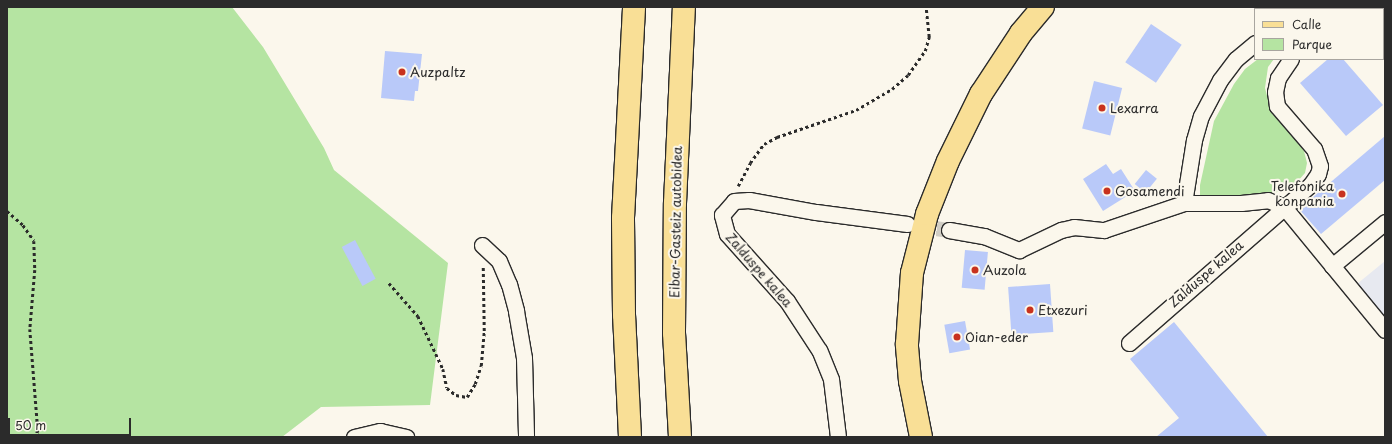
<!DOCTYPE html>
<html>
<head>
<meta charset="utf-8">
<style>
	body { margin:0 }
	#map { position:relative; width:1392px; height:444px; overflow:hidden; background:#fbf7ec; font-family:"Playpen Sans",sans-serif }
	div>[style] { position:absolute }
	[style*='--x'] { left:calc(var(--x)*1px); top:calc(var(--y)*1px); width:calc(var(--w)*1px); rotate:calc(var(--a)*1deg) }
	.built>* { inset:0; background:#e7e9f0 }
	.green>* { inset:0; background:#b5e4a2 }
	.building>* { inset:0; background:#b9c9f9; transform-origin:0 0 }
	.street-tunnel>* { height:15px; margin-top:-7.5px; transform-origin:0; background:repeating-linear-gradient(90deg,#d1cec5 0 15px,transparent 0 23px) }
	.path>* { height:2.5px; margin-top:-1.25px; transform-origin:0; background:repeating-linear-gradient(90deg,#2b2b2b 0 3px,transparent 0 6px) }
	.roads { filter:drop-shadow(1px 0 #2b2b2b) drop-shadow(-1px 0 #2b2b2b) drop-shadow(0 1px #2b2b2b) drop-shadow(0 -1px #2b2b2b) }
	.street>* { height:15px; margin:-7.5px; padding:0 7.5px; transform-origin:7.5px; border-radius:7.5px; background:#fbf7ec }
	.primary>* { height:22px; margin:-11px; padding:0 11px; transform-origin:11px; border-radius:11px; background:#f9df96 }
	.highway>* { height:22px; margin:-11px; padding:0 11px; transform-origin:11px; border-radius:11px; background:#f9df96 }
	.dots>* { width:11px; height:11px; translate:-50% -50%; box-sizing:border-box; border:2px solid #fbf7ec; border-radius:50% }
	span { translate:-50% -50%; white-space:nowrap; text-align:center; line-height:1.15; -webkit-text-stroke:4px #fbf7ec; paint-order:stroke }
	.poi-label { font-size:13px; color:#2b2b2b }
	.left { translate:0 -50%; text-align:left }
	.right { translate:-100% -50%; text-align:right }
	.street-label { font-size:13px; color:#2b2b2b }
	.frame { position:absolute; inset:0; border:8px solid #2b2b2b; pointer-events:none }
	.legend { position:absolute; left:1254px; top:8px; width:130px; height:52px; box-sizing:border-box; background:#fbf7ec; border:1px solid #a8a59f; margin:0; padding:5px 7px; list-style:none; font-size:12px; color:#2b2b2b }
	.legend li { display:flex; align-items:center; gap:8px; height:20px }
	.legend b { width:20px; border:1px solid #a8a59f }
	.scale { position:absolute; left:8px; top:418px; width:123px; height:18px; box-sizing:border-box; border:2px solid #2b2b2b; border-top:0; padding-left:5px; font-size:12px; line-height:14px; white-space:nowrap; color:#2b2b2b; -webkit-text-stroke:3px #fbf7ec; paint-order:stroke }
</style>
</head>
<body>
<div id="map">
	<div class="built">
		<i style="clip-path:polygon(1385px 261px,1385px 318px,1357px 284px)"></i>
	</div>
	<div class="green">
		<i style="clip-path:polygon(7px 7px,232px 7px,263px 47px,324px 148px,334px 170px,448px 263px,430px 405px,321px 407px,282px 437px,7px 437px)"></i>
		<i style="clip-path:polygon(1258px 59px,1274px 59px,1268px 67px,1265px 88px,1270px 107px,1304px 151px,1307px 163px,1305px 173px,1297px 182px,1281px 191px,1263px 196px,1200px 198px,1200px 185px,1214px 121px,1234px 84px,1245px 69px)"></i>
	</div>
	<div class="building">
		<i style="left:1151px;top:24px;width:37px;height:46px;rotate:34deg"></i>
		<i style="clip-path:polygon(385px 51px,422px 54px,418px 91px,415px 91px,414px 101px,381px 98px)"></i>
		<i style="clip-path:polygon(1328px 59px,1343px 59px,1383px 105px,1346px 136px,1300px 83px)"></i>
		<i style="left:1094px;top:81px;width:29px;height:49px;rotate:14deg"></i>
		<i style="clip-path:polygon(1385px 136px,1385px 180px,1321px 234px,1299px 209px)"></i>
		<i style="clip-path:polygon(1106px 164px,1113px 174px,1121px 169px,1135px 191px,1103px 211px,1083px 179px)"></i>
		<i style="left:1146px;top:170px;width:14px;height:18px;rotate:39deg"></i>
		<i style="left:355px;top:240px;width:44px;height:15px;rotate:62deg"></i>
		<i style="left:965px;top:250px;width:23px;height:38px;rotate:5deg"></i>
		<i style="left:1050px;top:284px;width:48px;height:42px;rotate:86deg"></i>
		<i style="left:965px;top:321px;width:29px;height:21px;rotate:80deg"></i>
		<i style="clip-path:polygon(1174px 322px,1214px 371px,1268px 437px,1156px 437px,1179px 418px,1130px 359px)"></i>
	</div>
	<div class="street-tunnel">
		<i style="--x:914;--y:225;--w:35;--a:8"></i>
	</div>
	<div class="path">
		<i style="--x:1315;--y:9;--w:3;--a:-45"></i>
		<i style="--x:738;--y:186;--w:26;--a:-62"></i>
		<i style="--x:750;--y:163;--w:24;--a:-54"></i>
		<i style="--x:764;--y:144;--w:15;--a:-28"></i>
		<i style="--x:777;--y:137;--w:83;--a:-18.9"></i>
		<i style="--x:856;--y:110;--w:42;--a:-30.3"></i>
		<i style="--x:892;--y:89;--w:21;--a:-41"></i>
		<i style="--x:908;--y:75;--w:29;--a:-55"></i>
		<i style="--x:925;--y:51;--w:15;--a:-74"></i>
		<i style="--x:929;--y:37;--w:30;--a:-96"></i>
		<i style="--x:7;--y:211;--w:21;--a:41"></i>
		<i style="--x:23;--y:225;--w:19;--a:55"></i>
		<i style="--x:34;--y:241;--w:29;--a:88"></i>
		<i style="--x:35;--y:270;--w:59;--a:94.8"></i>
		<i style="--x:30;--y:329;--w:101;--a:85.5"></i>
		<i style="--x:38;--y:430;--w:7;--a:106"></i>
		<i style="--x:389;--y:283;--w:44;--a:48.7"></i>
		<i style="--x:418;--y:316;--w:59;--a:64.7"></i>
		<i style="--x:443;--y:369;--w:19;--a:78"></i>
		<i style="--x:447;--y:388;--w:11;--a:38"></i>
		<i style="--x:456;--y:395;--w:11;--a:10"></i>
		<i style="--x:467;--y:397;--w:15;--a:-58"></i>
		<i style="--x:475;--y:384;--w:19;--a:-72"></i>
		<i style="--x:481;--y:366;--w:35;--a:-85"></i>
		<i style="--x:484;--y:331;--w:64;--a:-90.9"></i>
	</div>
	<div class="roads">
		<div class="street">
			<i style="--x:1268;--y:7;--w:2;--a:90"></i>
			<i style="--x:1355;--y:9;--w:3;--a:-45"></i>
			<i style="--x:1184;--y:203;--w:64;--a:-81"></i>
			<i style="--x:1194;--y:140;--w:25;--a:-74"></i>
			<i style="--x:1201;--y:116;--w:41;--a:-62.2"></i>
			<i style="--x:1220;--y:80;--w:26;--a:-53"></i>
			<i style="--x:1236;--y:59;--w:25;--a:-40"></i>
			<i style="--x:949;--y:230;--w:36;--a:10"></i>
			<i style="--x:984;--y:236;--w:38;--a:22"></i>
			<i style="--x:1019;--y:250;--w:47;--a:-25.5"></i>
			<i style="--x:1061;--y:230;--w:13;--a:-13"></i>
			<i style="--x:1074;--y:227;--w:30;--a:6"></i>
			<i style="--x:1104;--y:230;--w:84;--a:-18.6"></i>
			<i style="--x:1184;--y:203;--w:57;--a:0"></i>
			<i style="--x:1241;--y:203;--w:27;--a:-6"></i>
			<i style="--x:1268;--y:200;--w:17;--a:24"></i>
			<i style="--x:1284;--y:207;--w:159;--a:50.6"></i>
			<i style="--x:482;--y:245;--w:23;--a:43"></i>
			<i style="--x:499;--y:261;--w:25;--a:67"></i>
			<i style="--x:509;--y:284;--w:28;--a:75"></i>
			<i style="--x:516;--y:311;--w:48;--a:80.3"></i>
			<i style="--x:524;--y:358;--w:79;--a:88.5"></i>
			<i style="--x:1332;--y:266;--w:69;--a:-39.7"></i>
			<i style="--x:1129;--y:343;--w:242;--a:-41.1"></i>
			<i style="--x:1311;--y:184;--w:12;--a:-55"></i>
			<i style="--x:1318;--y:174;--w:8;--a:-76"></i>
			<i style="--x:1320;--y:166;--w:18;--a:-109"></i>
			<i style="--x:1314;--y:149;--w:57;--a:-130.7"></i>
			<i style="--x:1277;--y:106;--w:14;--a:-98"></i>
			<i style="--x:1275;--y:92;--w:14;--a:-78"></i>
			<i style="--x:1278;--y:78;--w:23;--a:-56"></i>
			<i style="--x:354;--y:437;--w:27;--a:-13"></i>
			<i style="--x:380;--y:431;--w:27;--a:13"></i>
			<i style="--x:838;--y:437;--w:58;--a:-96.9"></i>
			<i style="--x:831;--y:379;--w:31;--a:-112"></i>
			<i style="--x:819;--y:350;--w:59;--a:-123.1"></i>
			<i style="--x:787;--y:301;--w:90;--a:-131.8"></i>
			<i style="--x:727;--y:234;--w:20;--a:-105"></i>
			<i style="--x:722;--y:215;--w:18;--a:-49"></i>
			<i style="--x:734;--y:201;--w:15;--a:-4"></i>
			<i style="--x:749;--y:200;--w:68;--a:10.2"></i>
			<i style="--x:816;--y:212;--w:92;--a:7.5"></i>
		</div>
		<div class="primary">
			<i style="--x:921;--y:437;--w:57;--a:-101.1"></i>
			<i style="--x:910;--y:381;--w:37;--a:-95"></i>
			<i style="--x:907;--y:344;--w:71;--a:-86"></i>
			<i style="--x:912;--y:273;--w:61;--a:-75.7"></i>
			<i style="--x:927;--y:214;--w:57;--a:-68.4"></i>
			<i style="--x:948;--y:161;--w:75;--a:-63.8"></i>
			<i style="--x:981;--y:94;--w:73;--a:-56.7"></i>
			<i style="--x:1021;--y:33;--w:34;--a:-50"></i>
		</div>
		<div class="highway">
			<i style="--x:630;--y:437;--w:122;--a:-92.8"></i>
			<i style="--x:624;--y:315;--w:97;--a:-90.6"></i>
			<i style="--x:623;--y:218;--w:211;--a:-87"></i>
			<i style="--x:680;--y:437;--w:104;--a:-93.3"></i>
			<i style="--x:674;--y:333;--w:130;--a:-89.6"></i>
			<i style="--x:675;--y:203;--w:196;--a:-87.4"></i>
		</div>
	</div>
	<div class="dots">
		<i style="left:402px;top:72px;background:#c8321e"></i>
		<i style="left:1102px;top:108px;background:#c8321e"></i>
		<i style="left:1107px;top:191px;background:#c8321e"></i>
		<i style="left:1342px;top:194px;background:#c8321e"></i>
		<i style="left:975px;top:270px;background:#c8321e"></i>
		<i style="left:1030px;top:310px;background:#c8321e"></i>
		<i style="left:957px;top:337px;background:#c8321e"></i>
	</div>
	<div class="poi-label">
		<span class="left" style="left:410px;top:72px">Auzpaltz</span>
		<span class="left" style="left:1110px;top:108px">Lexarra</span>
		<span class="right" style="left:1334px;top:194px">Telefonika<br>konpania</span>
		<span class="left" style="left:1115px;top:191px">Gosamendi</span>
		<span class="left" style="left:983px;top:270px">Auzola</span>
		<span class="left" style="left:1038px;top:310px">Etxezuri</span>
		<span class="left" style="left:965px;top:337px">Oian-eder</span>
	</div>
	<div class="street-label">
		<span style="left:676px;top:222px;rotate:-89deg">Eibar-Gasteiz autobidea</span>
		<span style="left:759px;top:270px;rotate:49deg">Zalduspe kalea</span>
		<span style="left:1206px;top:274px;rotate:-41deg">Zalduspe kalea</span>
	</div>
	<div class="frame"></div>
	<ul class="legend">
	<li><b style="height:5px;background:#f9df96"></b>Calle</li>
	<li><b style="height:11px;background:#b5e4a2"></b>Parque</li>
	</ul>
	<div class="scale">50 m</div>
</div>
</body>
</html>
